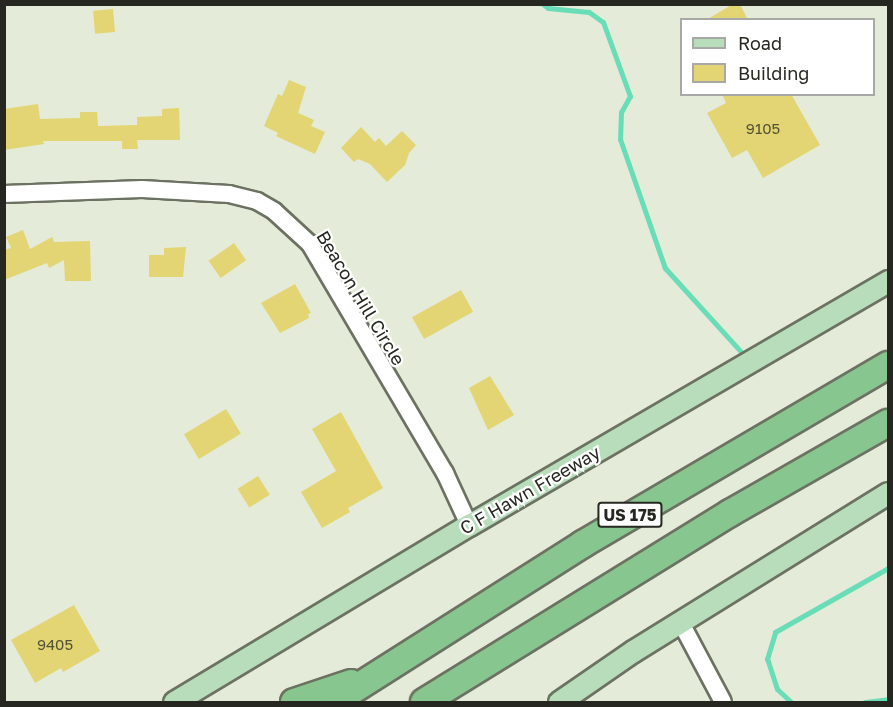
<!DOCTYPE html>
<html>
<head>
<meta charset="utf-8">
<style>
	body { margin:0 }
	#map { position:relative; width:893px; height:707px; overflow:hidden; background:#e4ebd8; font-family:"Golos Text",sans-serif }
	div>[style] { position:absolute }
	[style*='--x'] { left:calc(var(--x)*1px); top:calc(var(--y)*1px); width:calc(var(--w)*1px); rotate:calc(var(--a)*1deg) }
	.stream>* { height:5px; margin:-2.5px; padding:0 2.5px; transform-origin:2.5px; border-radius:2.5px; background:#68ddb8 }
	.building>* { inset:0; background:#e3d573; transform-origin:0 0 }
	.roads { filter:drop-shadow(2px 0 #6c7262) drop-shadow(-2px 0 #6c7262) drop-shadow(0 2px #6c7262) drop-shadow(0 -2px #6c7262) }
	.minor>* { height:16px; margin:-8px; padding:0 8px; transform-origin:8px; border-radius:8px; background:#fff }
	.major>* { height:21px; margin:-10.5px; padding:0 10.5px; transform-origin:10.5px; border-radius:10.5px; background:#b7ddbb }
	.highway>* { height:26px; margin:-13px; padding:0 13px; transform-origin:13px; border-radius:13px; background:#87c68e }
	span { translate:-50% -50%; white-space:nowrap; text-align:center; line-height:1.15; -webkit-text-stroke:4.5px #fff; paint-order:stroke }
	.number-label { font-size:15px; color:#545235 }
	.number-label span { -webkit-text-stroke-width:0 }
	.shield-label span { padding:2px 4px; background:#fff; border:2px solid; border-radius:4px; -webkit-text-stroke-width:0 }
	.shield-label { font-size:16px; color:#252720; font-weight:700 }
	.street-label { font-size:18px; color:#252720 }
	.frame { position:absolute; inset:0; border:6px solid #252720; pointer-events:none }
	.legend { position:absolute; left:680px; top:18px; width:195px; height:78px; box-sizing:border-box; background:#fff; border:2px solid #a8a9a6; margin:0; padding:8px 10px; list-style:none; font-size:18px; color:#252720 }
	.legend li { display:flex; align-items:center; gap:12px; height:30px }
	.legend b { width:30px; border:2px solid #a8a9a6 }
</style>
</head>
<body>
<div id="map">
	<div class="stream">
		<i style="--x:543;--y:4;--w:6;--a:39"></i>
		<i style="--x:548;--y:8;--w:41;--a:5.6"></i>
		<i style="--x:589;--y:12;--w:17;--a:36"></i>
		<i style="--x:603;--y:22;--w:79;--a:70"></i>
		<i style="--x:630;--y:96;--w:18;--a:119"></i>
		<i style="--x:621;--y:112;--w:27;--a:92"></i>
		<i style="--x:620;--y:139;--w:137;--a:70.8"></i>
		<i style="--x:665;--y:268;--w:115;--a:47.8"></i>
		<i style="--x:791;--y:702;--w:19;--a:-137"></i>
		<i style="--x:777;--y:689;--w:32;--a:-108"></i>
		<i style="--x:767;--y:659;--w:28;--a:-73"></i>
		<i style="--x:775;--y:632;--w:130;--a:-29.5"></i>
		<i style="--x:865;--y:702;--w:23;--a:-7"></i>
	</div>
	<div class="building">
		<i style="clip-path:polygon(733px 4px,740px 4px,748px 20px,706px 20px)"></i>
		<i style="left:113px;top:9px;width:23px;height:20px;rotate:85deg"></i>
		<i style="clip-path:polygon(289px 80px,306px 87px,298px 113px,314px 120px,311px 126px,325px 132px,315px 154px,276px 136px,278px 133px,264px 126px,278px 94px,282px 96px)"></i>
		<i style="clip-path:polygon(722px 94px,791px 94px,820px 145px,763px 178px,747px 150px,732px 158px,707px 113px,726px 103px)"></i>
		<i style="clip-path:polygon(38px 104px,40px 119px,80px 118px,80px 112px,97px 112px,98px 126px,137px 125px,137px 117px,162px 116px,162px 109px,179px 108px,180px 140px,137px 140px,138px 149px,122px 149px,122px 141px,43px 141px,44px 144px,4px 150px,4px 109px)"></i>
		<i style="clip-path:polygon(361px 127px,375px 142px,379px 138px,386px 146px,402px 131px,416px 145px,409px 153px,405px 165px,387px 182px,370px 164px,358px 159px,354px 162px,341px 148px)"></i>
		<i style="clip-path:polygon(23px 230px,30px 249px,52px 237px,54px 242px,90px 241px,91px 281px,65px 281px,64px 260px,49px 268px,47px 263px,4px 280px,4px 250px,11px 248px,6px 237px)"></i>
		<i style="left:234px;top:243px;width:21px;height:31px;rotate:55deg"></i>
		<i style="clip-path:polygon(186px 247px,183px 277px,149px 277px,149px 255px,164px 255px,164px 248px)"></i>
		<i style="clip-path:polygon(295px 284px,311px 313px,308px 314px,309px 318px,280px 333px,261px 303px)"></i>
		<i style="left:461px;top:290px;width:25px;height:56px;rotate:61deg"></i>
		<i style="clip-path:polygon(490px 376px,514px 415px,488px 430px,469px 388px)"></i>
		<i style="left:226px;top:409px;width:29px;height:49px;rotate:59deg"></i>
		<i style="clip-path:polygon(341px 412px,383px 488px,348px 508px,350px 512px,322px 528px,301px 492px,336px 471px,312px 429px)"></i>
		<i style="left:258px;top:476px;width:22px;height:24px;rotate:58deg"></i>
		<i style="clip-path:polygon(74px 605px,100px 651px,63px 672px,61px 668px,35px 683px,11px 640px)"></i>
	</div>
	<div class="roads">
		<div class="minor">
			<i style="--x:4;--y:194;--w:138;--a:-2.1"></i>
			<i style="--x:142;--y:189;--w:87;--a:3.3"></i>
			<i style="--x:229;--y:194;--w:29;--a:14"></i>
			<i style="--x:257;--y:201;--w:20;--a:30"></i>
			<i style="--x:274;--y:211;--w:49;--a:42.5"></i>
			<i style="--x:310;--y:244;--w:266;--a:59.5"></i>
			<i style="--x:445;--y:473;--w:57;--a:65.2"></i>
			<i style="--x:681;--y:623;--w:89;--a:62"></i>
		</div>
		<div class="major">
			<i style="--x:174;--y:702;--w:344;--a:-31"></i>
			<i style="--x:469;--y:525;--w:485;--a:-30.2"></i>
			<i style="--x:559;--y:702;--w:90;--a:-34.6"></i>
			<i style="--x:633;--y:651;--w:300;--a:-31.8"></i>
		</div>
		<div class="highway">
			<i style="--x:294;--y:702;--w:60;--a:-18.4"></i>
			<i style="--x:334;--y:702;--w:295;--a:-32.4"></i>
			<i style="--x:583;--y:544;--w:354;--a:-30.4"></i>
			<i style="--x:424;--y:702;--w:360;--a:-31.7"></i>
			<i style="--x:730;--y:513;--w:182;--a:-29.7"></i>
		</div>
	</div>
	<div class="number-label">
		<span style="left:763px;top:129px">9105</span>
		<span style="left:55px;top:645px">9405</span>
	</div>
	<div class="shield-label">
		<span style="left:630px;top:515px">US 175</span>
	</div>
	<div class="street-label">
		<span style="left:361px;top:298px;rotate:59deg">Beacon Hill Circle</span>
		<span style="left:530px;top:490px;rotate:-30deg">C F Hawn Freeway</span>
	</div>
	<div class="frame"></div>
	<ul class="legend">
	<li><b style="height:8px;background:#b7ddbb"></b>Road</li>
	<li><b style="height:16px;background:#e3d573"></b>Building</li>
	</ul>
</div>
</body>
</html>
